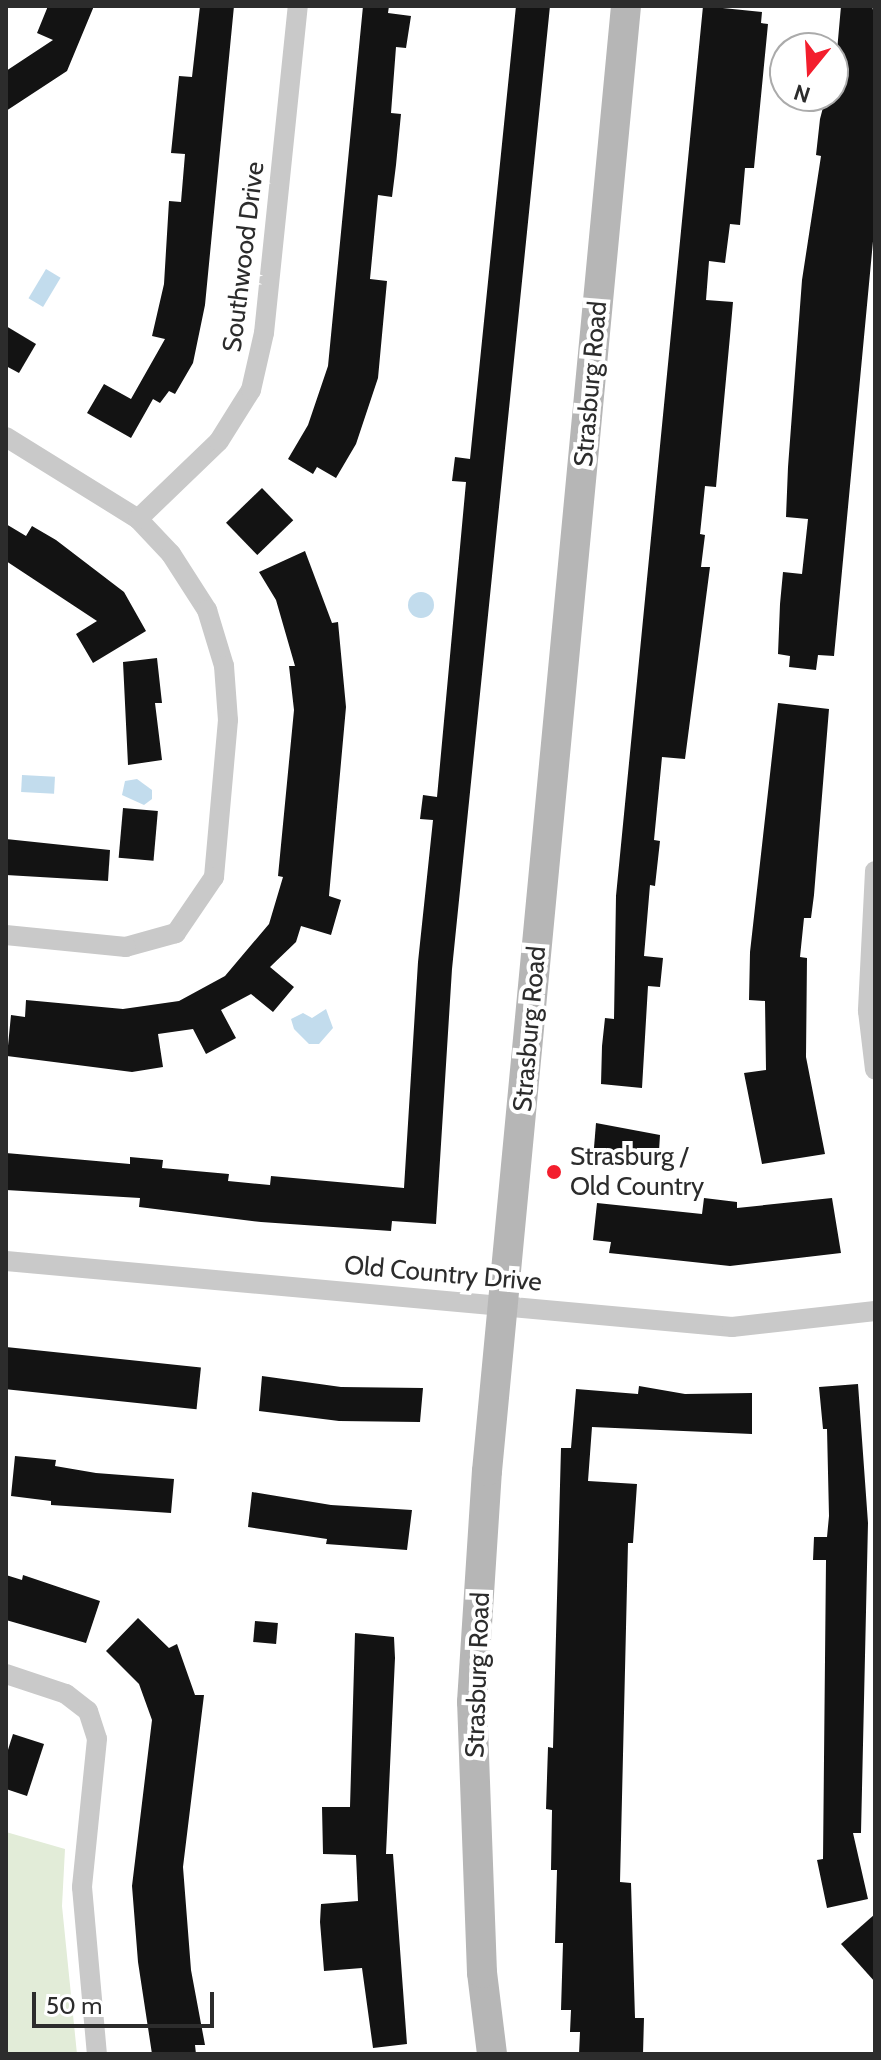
<!DOCTYPE html>
<html>
<head>
<meta charset="utf-8">
<style>
	body { margin:0 }
	#map { position:relative; width:881px; height:2060px; overflow:hidden; background:#fff; font-family:Cabin,sans-serif }
	div>[style] { position:absolute }
	[style*='--x'] { left:calc(var(--x)*1px); top:calc(var(--y)*1px); width:calc(var(--w)*1px); rotate:calc(var(--a)*1deg) }
	.green>* { inset:0; background:#e2ecd8 }
	.water>* { inset:0; background:#c2dced; transform-origin:0 0 }
	.round { border-radius:50% }
	.building>* { inset:0; background:#131313; transform-origin:0 0 }
	.street>* { height:20px; margin:-10px; padding:0 10px; transform-origin:10px; border-radius:10px; background:#c9c9c9 }
	.secondary>* { height:30px; margin:-15px; padding:0 15px; transform-origin:15px; border-radius:15px; background:#b6b6b6 }
	.dots>* { width:22px; height:22px; translate:-50% -50%; box-sizing:border-box; border:4px solid #fff; border-radius:50% }
	span { translate:-50% -50%; white-space:nowrap; text-align:center; line-height:1.15; -webkit-text-stroke:8px #fff; paint-order:stroke }
	.street-label { font-size:26px; color:#2c2c2c }
	.poi-label { font-size:26px; color:#2c2c2c }
	.left { translate:0 -50%; text-align:left }
	.frame { position:absolute; inset:0; border:8px solid #2c2c2c; pointer-events:none }
	.north { position:absolute; left:769px; top:32px; width:80px; height:80px; box-sizing:border-box; background:#fff; border:2px solid #ababab; border-radius:50%; rotate:198deg; font-size:22px; font-weight:700; line-height:32px; text-align:center; color:#2c2c2c }
	.north::after { content:''; display:block; margin:auto; width:28px; height:36px; background:#f31e2d; clip-path:polygon(50% 0,100% 100%,50% 72%,0 100%) }
	.scale { position:absolute; left:32px; top:1992px; width:182px; height:36px; box-sizing:border-box; border:4px solid #2c2c2c; border-top:0; padding-left:10px; font-size:24px; line-height:28px; white-space:nowrap; color:#2c2c2c; -webkit-text-stroke:6px #fff; paint-order:stroke }
</style>
</head>
<body>
<div id="map">
	<div class="green">
		<i style="clip-path:polygon(6px 1832px,65px 1849px,62px 1906px,77px 2054px,6px 2054px)"></i>
	</div>
	<div class="water">
		<i style="left:46px;top:269px;width:17px;height:34px;rotate:31deg"></i>
		<i class="round" style="left:408px;top:592px;width:26px;height:26px"></i>
		<i style="left:22px;top:775px;width:33px;height:17px;rotate:3deg"></i>
		<i style="clip-path:polygon(137px 779px,152px 790px,152px 799px,144px 805px,122px 795px,125px 781px)"></i>
		<i style="clip-path:polygon(326px 1009px,333px 1028px,319px 1044px,309px 1044px,294px 1029px,291px 1019px,303px 1013px,312px 1018px)"></i>
	</div>
	<div class="building">
		<i style="clip-path:polygon(48px 6px,94px 6px,67px 71px,6px 111px,6px 71px,53px 40px,37px 33px)"></i>
		<i style="clip-path:polygon(200px 6px,234px 6px,205px 305px,193px 363px,175px 394px,169px 391px,160px 403px,153px 399px,131px 438px,87px 413px,104px 384px,131px 399px,165px 339px,152px 336px,164px 284px,169px 201px,181px 202px,185px 154px,171px 153px,174px 124px,179px 76px,192px 77px)"></i>
		<i style="clip-path:polygon(363px 6px,389px 6px,388px 13px,411px 16px,406px 48px,396px 47px,391px 113px,401px 114px,396px 165px,392px 197px,378px 195px,370px 279px,387px 281px,378px 378px,356px 444px,336px 478px,317px 467px,313px 474px,288px 459px,308px 425px,328px 366px)"></i>
		<i style="clip-path:polygon(516px 6px,550px 6px,452px 969px,436px 1224px,392px 1221px,391px 1231px,261px 1222px,139px 1207px,140px 1198px,6px 1190px,6px 1153px,130px 1164px,130px 1157px,163px 1160px,162px 1168px,229px 1174px,228px 1181px,270px 1185px,271px 1176px,404px 1188px,418px 962px,433px 820px,420px 819px,423px 795px,437px 797px,466px 482px,452px 481px,455px 457px,470px 459px)"></i>
		<i style="clip-path:polygon(703px 6px,762px 12px,761px 23px,768px 24px,754px 168px,745px 168px,740px 225px,730px 224px,725px 263px,709px 261px,706px 300px,733px 302px,730px 336px,716px 487px,705px 486px,700px 534px,705px 535px,701px 567px,710px 567px,685px 759px,662px 757px,654px 840px,660px 841px,655px 886px,650px 885px,644px 956px,663px 958px,660px 987px,648px 986px,642px 1088px,601px 1084px,602px 1046px,605px 1018px,614px 1019px,616px 896px)"></i>
		<i style="clip-path:polygon(841px 6px,872px 6px,875px 18px,875px 220px,834px 656px,818px 655px,816px 670px,789px 667px,790px 656px,778px 654px,780px 604px,783px 572px,802px 574px,808px 519px,786px 517px,788px 467px,802px 280px,821px 156px,816px 155px,820px 119px,826px 96px,833px 96px)"></i>
		<i style="clip-path:polygon(6px 326px,36px 344px,19px 373px,6px 366px)"></i>
		<i style="left:262px;top:488px;width:45px;height:50px;rotate:46deg"></i>
		<i style="clip-path:polygon(6px 524px,26px 536px,32px 526px,56px 540px,124px 592px,146px 631px,93px 663px,76px 634px,97px 621px,6px 561px)"></i>
		<i style="clip-path:polygon(305px 551px,332px 623px,338px 622px,346px 707px,329px 896px,341px 900px,331px 935px,301px 926px,296px 942px,270px 967px,294px 987px,273px 1012px,251px 994px,221px 1010px,236px 1038px,206px 1054px,193px 1029px,158px 1034px,163px 1067px,132px 1072px,7px 1056px,11px 1015px,25px 1017px,26px 1000px,123px 1009px,179px 1001px,225px 976px,269px 924px,283px 877px,278px 876px,294px 710px,289px 666px,295px 666px,276px 600px,259px 572px)"></i>
		<i style="clip-path:polygon(157px 658px,162px 703px,155px 703px,162px 760px,128px 765px,123px 662px)"></i>
		<i style="clip-path:polygon(778px 703px,829px 709px,814px 895px,811px 918px,804px 918px,800px 957px,807px 958px,806px 1057px,825px 1154px,762px 1164px,744px 1073px,766px 1070px,765px 1001px,749px 1000px,750px 952px)"></i>
		<i style="left:123px;top:808px;width:35px;height:50px;rotate:5deg"></i>
		<i style="clip-path:polygon(6px 839px,110px 850px,108px 881px,6px 875px)"></i>
		<i style="clip-path:polygon(596px 1123px,660px 1135px,658px 1166px,593px 1160px)"></i>
		<i style="clip-path:polygon(704px 1198px,737px 1202px,737px 1208px,832px 1198px,841px 1253px,730px 1266px,609px 1253px,611px 1242px,593px 1240px,597px 1203px,702px 1214px)"></i>
		<i style="left:6px;top:1347px;width:196px;height:42px;rotate:6deg"></i>
		<i style="clip-path:polygon(262px 1376px,341px 1387px,423px 1388px,420px 1422px,339px 1421px,259px 1411px)"></i>
		<i style="clip-path:polygon(858px 1384px,868px 1523px,861px 1833px,853px 1833px,868px 1899px,827px 1908px,817px 1860px,823px 1859px,826px 1560px,813px 1560px,814px 1537px,827px 1537px,829px 1516px,827px 1429px,823px 1429px,819px 1387px)"></i>
		<i style="clip-path:polygon(639px 1386px,685px 1394px,752px 1393px,752px 1434px,592px 1427px,588px 1481px,637px 1484px,633px 1543px,628px 1543px,620px 1882px,631px 1883px,635px 2018px,644px 2018px,643px 2054px,579px 2054px,580px 2032px,570px 2032px,571px 2010px,561px 2010px,563px 1943px,555px 1943px,557px 1870px,551px 1870px,552px 1810px,546px 1809px,548px 1747px,553px 1748px,561px 1448px,571px 1448px,576px 1389px,638px 1394px)"></i>
		<i style="clip-path:polygon(15px 1456px,56px 1460px,55px 1466px,96px 1473px,174px 1479px,171px 1513px,51px 1505px,51px 1501px,11px 1496px)"></i>
		<i style="clip-path:polygon(252px 1492px,331px 1505px,412px 1510px,407px 1550px,326px 1544px,327px 1539px,248px 1527px)"></i>
		<i style="clip-path:polygon(6px 1575px,22px 1580px,23px 1575px,100px 1601px,86px 1643px,6px 1620px)"></i>
		<i style="clip-path:polygon(138px 1618px,169px 1648px,177px 1644px,195px 1695px,204px 1695px,183px 1867px,191px 1970px,205px 2045px,195px 2045px,196px 2054px,152px 2054px,138px 1962px,132px 1886px,152px 1720px,139px 1684px,106px 1651px)"></i>
		<i style="left:255px;top:1621px;width:23px;height:21px;rotate:5deg"></i>
		<i style="clip-path:polygon(355px 1633px,394px 1637px,395px 1658px,386px 1854px,393px 1854px,407px 2044px,373px 2048px,362px 1968px,324px 1971px,320px 1922px,321px 1904px,358px 1901px,356px 1855px,323px 1854px,322px 1807px,350px 1807px)"></i>
		<i style="clip-path:polygon(13px 1734px,44px 1744px,27px 1796px,6px 1789px,6px 1756px)"></i>
		<i style="clip-path:polygon(875px 1914px,875px 1982px,841px 1944px)"></i>
	</div>
	<div class="street">
		<i style="--x:6;--y:437;--w:155;--a:31.8"></i>
		<i style="--x:138;--y:519;--w:48;--a:46.7"></i>
		<i style="--x:171;--y:554;--w:67;--a:57.3"></i>
		<i style="--x:207;--y:610;--w:59;--a:73.1"></i>
		<i style="--x:224;--y:666;--w:54;--a:85.8"></i>
		<i style="--x:228;--y:720;--w:158;--a:95.1"></i>
		<i style="--x:214;--y:877;--w:68;--a:124.2"></i>
		<i style="--x:176;--y:933;--w:52;--a:164.4"></i>
		<i style="--x:126;--y:947;--w:121;--a:-174.3"></i>
		<i style="--x:138;--y:519;--w:112;--a:-43.9"></i>
		<i style="--x:219;--y:441;--w:60;--a:-57.9"></i>
		<i style="--x:251;--y:390;--w:58;--a:-77.2"></i>
		<i style="--x:264;--y:333;--w:329;--a:-84.1"></i>
		<i style="--x:875;--y:871;--w:140;--a:92.9"></i>
		<i style="--x:868;--y:1011;--w:59;--a:83.2"></i>
		<i style="--x:6;--y:1261;--w:729;--a:5.19"></i>
		<i style="--x:732;--y:1327;--w:144;--a:-6.4"></i>
		<i style="--x:6;--y:1674;--w:63;--a:18.4"></i>
		<i style="--x:66;--y:1694;--w:28;--a:38"></i>
		<i style="--x:88;--y:1711;--w:29;--a:72"></i>
		<i style="--x:97;--y:1739;--w:149;--a:95.8"></i>
		<i style="--x:82;--y:1887;--w:168;--a:84.9"></i>
	</div>
	<div class="secondary">
		<i style="--x:492;--y:2054;--w:82;--a:-97"></i>
		<i style="--x:482;--y:1973;--w:271;--a:-92.1"></i>
		<i style="--x:472;--y:1702;--w:231;--a:-86.3"></i>
		<i style="--x:487;--y:1471;--w:1472;--a:-84.58"></i>
	</div>
	<div class="dots">
		<i style="left:554px;top:1172px;background:#f31e2d"></i>
	</div>
	<div class="street-label">
		<span style="left:244px;top:257px;rotate:-83deg">Southwood Drive</span>
		<span style="left:591px;top:384px;rotate:-85deg">Strasburg Road</span>
		<span style="left:530px;top:1029px;rotate:-85deg">Strasburg Road</span>
		<span style="left:443px;top:1274px;rotate:5deg">Old Country Drive</span>
		<span style="left:478px;top:1675px;rotate:-88deg">Strasburg Road</span>
	</div>
	<div class="poi-label">
		<span class="left" style="left:570px;top:1172px">Strasburg /<br>Old Country</span>
	</div>
	<div class="frame"></div>
	<div class="north">N</div>
	<div class="scale">50 m</div>
</div>
</body>
</html>
